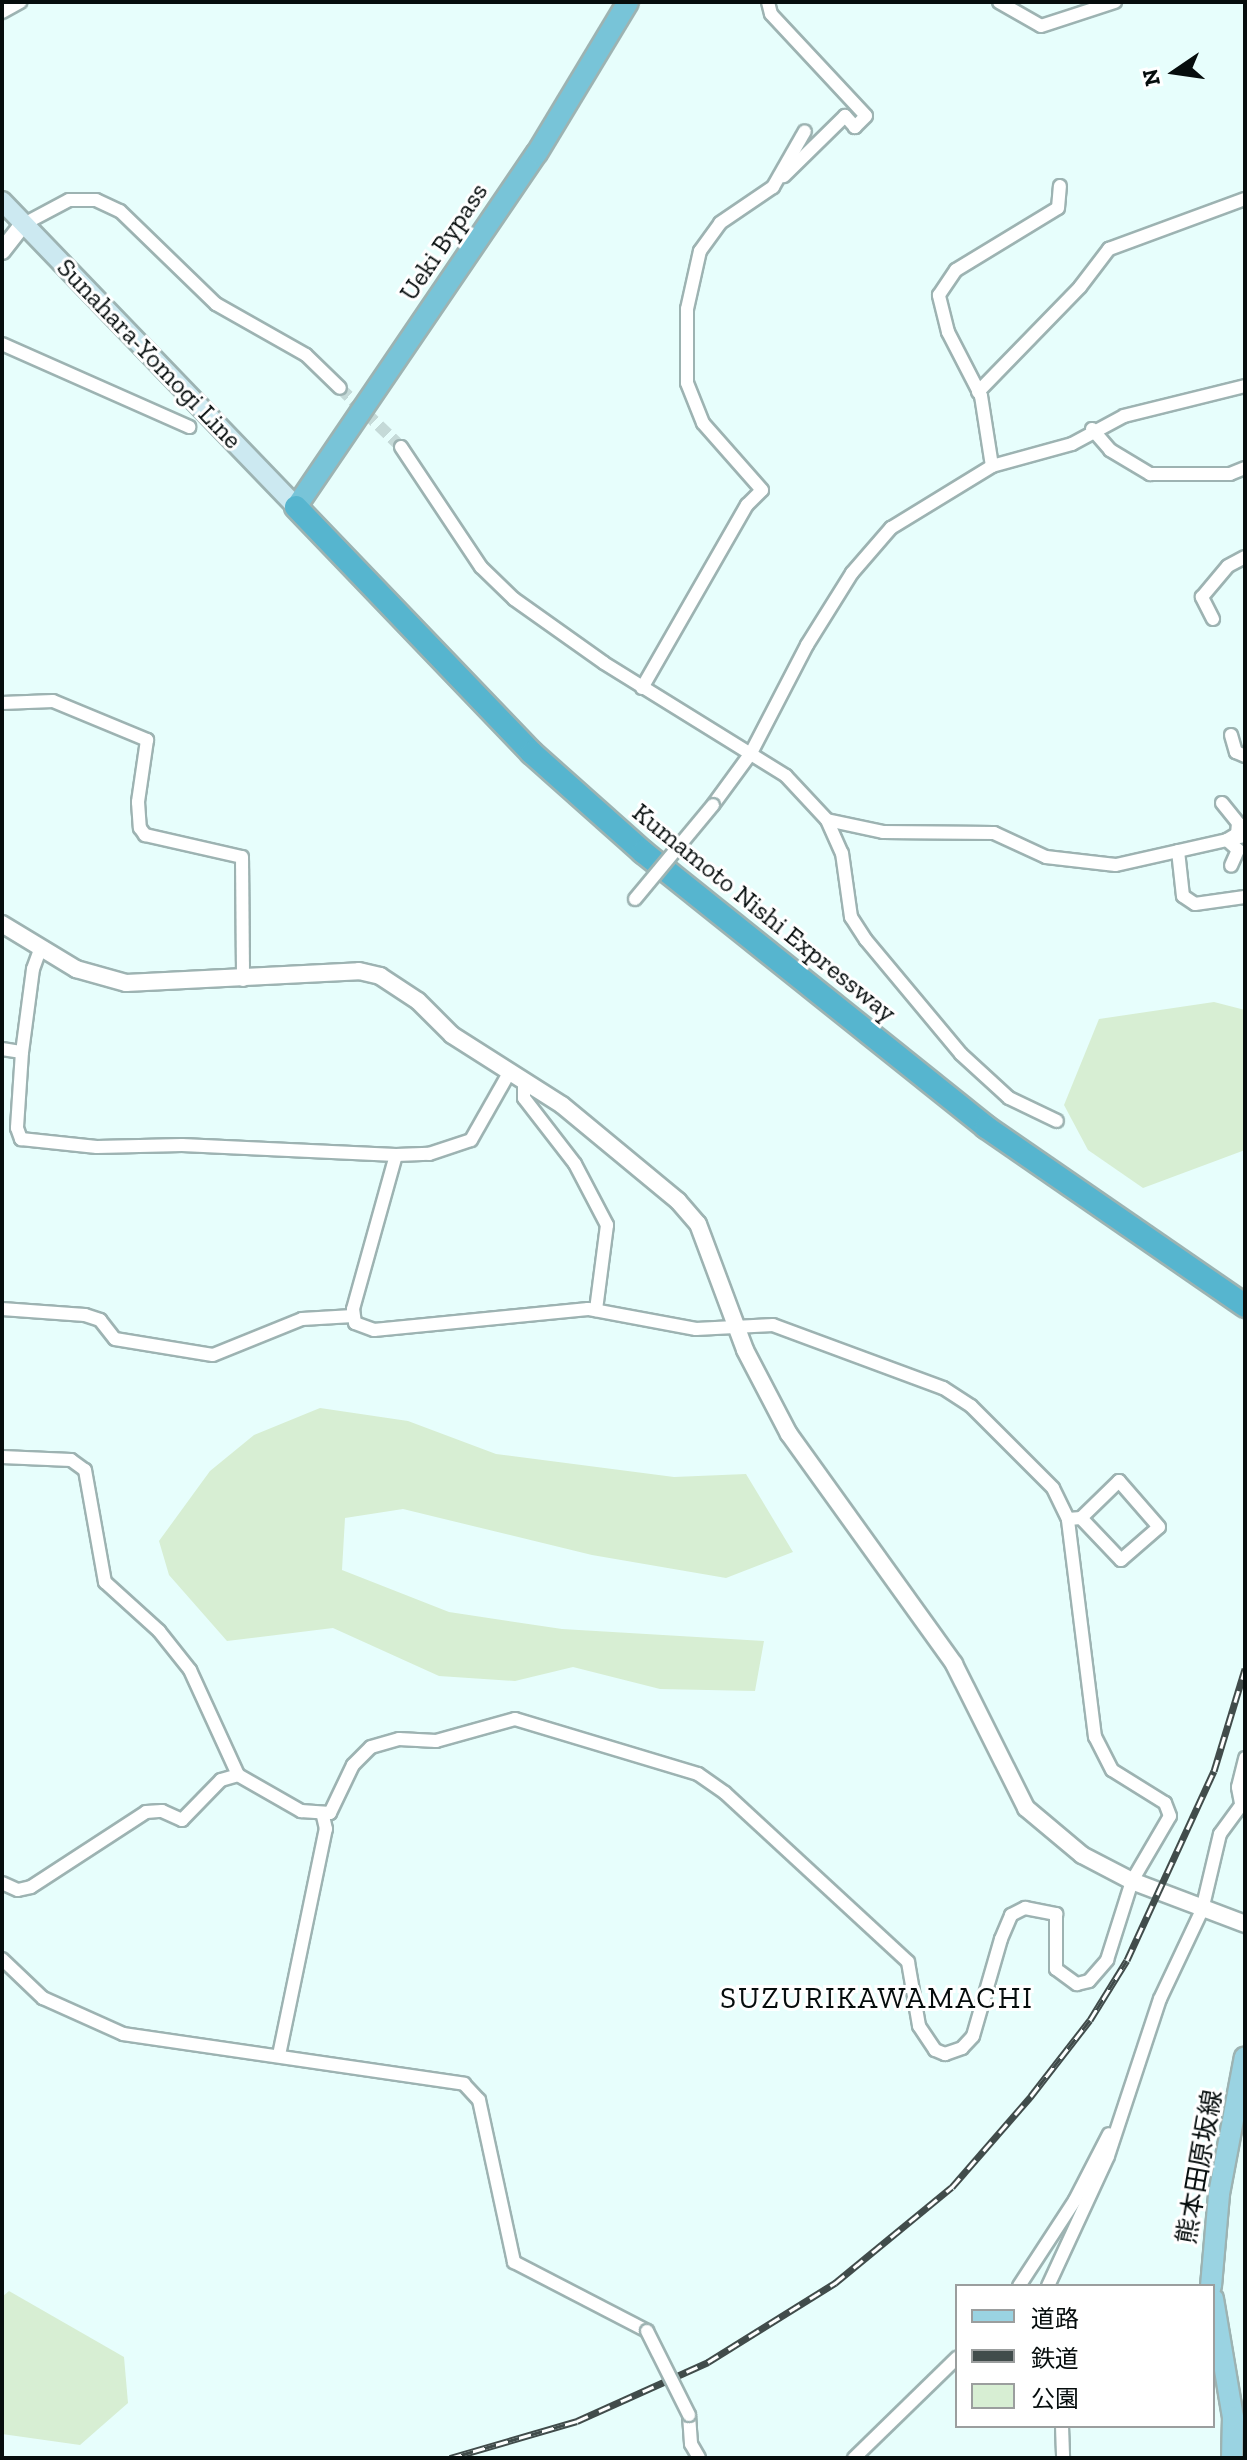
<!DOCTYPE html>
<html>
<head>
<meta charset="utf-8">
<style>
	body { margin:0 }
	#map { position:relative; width:1247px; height:2460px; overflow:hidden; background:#e7fefc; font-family:"Zilla Slab","Noto Sans JP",serif }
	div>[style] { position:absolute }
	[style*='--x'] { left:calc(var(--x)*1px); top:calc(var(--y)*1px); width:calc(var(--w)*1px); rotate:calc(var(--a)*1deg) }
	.green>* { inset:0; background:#d7eed3 }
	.minor-tunnel>* { height:12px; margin-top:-6px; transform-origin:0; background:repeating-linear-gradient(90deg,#c5dad8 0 12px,transparent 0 18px) }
	.roads { filter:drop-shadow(2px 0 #9db3b2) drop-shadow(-2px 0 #9db3b2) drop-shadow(0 2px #9db3b2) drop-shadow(0 -2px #9db3b2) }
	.minor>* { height:12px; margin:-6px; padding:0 6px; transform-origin:6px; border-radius:6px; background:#fff }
	.tertiary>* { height:16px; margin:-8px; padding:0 8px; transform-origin:8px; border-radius:8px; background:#fff }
	.secondary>* { height:18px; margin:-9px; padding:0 9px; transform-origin:9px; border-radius:9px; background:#cce9f1 }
	.primary>* { height:20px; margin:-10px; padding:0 10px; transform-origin:10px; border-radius:10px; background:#9ad3e2 }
	.trunk>* { height:20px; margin:-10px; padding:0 10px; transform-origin:10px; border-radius:10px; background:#78c4d8 }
	.motorway>* { height:22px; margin:-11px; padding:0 11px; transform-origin:11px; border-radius:11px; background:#56b5cf }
	.rail>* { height:7px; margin-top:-3.5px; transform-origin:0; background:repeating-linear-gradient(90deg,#fff 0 12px,#414c4b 0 24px); box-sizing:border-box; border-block:2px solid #414c4b }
	.bridges { filter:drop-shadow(2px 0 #9db3b2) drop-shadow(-2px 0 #9db3b2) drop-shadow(0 2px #9db3b2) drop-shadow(0 -2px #9db3b2) }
	.minor-bridge>* { height:12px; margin:-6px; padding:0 6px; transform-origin:6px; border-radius:6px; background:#fff }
	span { translate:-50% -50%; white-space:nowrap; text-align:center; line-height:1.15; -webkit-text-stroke:6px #fff; paint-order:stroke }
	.street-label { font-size:26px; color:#060d0d }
	.quarter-label { font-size:30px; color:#060d0d; letter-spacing:2px }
	.frame { position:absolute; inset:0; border:4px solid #060d0d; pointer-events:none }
	.legend { position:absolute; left:955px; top:2284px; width:260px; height:144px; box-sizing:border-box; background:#fff; border:2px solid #9b9e9e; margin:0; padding:10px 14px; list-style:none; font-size:24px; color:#060d0d }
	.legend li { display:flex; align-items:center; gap:16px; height:40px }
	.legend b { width:40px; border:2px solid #9b9e9e }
	.north { position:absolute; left:1135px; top:32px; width:80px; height:80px; -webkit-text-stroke:6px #fff; paint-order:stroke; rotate:257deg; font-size:22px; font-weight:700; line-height:32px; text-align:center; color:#060d0d }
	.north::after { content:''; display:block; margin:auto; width:28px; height:36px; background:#060d0d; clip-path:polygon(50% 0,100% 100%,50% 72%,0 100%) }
</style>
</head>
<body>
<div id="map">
	<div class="green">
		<i style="clip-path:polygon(1214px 1002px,1245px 1010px,1245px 1150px,1143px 1188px,1088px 1150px,1064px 1105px,1099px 1019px)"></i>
		<i style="clip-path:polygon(320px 1408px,408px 1421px,496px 1454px,674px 1477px,746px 1474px,793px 1552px,726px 1578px,592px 1555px,403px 1509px,345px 1518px,342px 1570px,449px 1612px,562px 1629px,764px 1641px,755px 1691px,660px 1689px,573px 1667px,515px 1681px,439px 1676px,333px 1628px,227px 1641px,169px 1575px,159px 1541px,210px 1471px,254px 1435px)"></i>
		<i style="clip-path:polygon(9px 2291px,124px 2357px,128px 2403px,80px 2445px,2px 2434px,2px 2297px)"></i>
	</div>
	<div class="minor-tunnel">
		<i style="--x:340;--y:388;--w:85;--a:44"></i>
	</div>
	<div class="roads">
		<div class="minor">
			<i style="--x:768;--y:2;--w:12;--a:76"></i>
			<i style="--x:771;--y:14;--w:139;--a:47"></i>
			<i style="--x:866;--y:116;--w:16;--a:135"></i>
			<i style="--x:855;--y:127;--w:15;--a:-132"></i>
			<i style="--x:845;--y:116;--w:86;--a:135.5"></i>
			<i style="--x:999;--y:2;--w:48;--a:29.7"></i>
			<i style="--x:1041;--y:26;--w:78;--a:-18"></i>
			<i style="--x:2;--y:12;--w:21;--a:-29"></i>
			<i style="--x:22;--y:225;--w:53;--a:-28"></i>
			<i style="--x:69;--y:200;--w:27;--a:0"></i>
			<i style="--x:96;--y:200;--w:26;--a:25"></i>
			<i style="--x:120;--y:211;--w:134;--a:44.1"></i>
			<i style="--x:216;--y:304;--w:103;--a:29.5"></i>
			<i style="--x:306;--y:355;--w:47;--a:44.1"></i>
			<i style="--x:2;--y:344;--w:205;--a:23.9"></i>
			<i style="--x:978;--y:392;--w:146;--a:-45.8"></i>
			<i style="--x:1080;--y:287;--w:48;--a:-52.7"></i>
			<i style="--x:1109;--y:249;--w:145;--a:-20.2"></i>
			<i style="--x:1092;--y:429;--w:28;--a:49"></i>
			<i style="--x:1110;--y:450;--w:47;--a:31"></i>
			<i style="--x:1150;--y:474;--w:80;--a:0"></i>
			<i style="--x:1230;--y:474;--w:16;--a:-22"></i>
			<i style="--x:401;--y:447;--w:144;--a:56.3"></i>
			<i style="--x:481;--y:567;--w:46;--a:44.1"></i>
			<i style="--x:514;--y:599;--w:110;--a:35.4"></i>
			<i style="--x:604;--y:663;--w:214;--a:31.8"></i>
			<i style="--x:786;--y:776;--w:60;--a:47"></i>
			<i style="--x:827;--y:820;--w:57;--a:12.1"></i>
			<i style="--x:883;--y:832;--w:111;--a:0.5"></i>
			<i style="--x:994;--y:833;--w:57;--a:24.8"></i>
			<i style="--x:1046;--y:857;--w:70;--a:6.5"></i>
			<i style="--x:1116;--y:865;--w:132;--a:-12.7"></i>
			<i style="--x:992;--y:466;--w:71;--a:-98.9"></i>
			<i style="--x:981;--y:396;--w:72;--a:-117.3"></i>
			<i style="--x:948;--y:332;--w:38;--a:-104"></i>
			<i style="--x:939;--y:295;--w:30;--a:-56"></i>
			<i style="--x:956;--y:270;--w:119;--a:-31.3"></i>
			<i style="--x:1058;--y:208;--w:22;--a:-85"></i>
			<i style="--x:1213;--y:619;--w:25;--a:-117"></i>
			<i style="--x:1202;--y:597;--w:40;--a:-50"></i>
			<i style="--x:1228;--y:566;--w:19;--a:-28"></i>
			<i style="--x:642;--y:688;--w:211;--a:-60.2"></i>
			<i style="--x:747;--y:505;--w:21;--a:-45"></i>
			<i style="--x:762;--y:490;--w:89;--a:-131.4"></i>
			<i style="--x:703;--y:423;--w:43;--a:-111.8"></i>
			<i style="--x:687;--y:383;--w:74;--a:-90"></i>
			<i style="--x:687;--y:309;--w:59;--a:-77.4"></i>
			<i style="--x:700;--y:251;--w:34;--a:-54"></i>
			<i style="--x:720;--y:223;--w:64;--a:-34.2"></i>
			<i style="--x:773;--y:187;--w:64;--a:-60.3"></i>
			<i style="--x:2;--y:703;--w:51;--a:-2.2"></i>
			<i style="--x:53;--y:701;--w:102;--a:22.5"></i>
			<i style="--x:147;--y:740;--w:63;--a:98.3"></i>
			<i style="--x:138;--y:802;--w:26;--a:86"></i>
			<i style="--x:140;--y:828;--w:9;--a:54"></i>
			<i style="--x:145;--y:835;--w:99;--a:12.8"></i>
			<i style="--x:242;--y:857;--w:123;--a:89.5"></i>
			<i style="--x:1231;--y:735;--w:18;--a:74"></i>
			<i style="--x:1236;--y:752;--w:10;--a:24"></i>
			<i style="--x:1222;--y:803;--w:26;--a:51"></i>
			<i style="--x:1238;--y:823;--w:11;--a:95"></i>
			<i style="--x:1237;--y:834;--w:12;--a:149"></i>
			<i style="--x:1227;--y:840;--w:15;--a:42"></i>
			<i style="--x:1238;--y:850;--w:17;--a:114"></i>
			<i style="--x:713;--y:805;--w:64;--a:-53.8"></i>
			<i style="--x:751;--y:753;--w:122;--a:-62.6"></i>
			<i style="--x:807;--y:645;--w:85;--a:-58"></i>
			<i style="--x:852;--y:573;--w:60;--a:-49.1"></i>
			<i style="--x:891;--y:528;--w:119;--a:-31.5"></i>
			<i style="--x:992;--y:466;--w:83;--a:-15.4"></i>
			<i style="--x:1072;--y:444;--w:59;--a:-28.3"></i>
			<i style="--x:1124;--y:416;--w:125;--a:-13.9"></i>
			<i style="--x:827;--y:820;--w:36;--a:66"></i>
			<i style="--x:842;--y:853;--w:65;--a:82"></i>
			<i style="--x:851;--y:917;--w:27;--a:57"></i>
			<i style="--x:866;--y:940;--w:148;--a:50.2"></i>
			<i style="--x:961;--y:1054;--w:65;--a:42.5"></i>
			<i style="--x:1009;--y:1098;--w:53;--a:25.6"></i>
			<i style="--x:1178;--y:851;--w:45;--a:83.7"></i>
			<i style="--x:1183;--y:896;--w:14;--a:34"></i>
			<i style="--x:1195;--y:904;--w:50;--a:-8"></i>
			<i style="--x:41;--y:947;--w:23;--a:110"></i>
			<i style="--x:33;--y:969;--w:84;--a:97.5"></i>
			<i style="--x:22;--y:1052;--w:76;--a:93.8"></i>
			<i style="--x:17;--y:1128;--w:12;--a:70"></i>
			<i style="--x:21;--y:1139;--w:76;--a:6"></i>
			<i style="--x:97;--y:1147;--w:85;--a:-1.3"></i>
			<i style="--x:182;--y:1145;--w:214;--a:2.7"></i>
			<i style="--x:2;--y:1049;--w:20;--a:9"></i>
			<i style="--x:524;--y:1081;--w:17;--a:90"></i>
			<i style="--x:524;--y:1098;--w:83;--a:52.3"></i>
			<i style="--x:575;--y:1164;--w:69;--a:62.3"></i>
			<i style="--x:607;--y:1225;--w:86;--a:97.4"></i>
			<i style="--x:2;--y:1309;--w:83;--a:4.1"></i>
			<i style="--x:85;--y:1315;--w:16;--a:18"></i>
			<i style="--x:100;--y:1320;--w:24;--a:52"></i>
			<i style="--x:115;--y:1339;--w:99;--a:9.3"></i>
			<i style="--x:213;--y:1355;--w:96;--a:-22"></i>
			<i style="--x:302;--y:1319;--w:51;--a:-3.4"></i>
			<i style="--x:2;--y:1457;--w:69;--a:2.5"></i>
			<i style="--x:71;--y:1460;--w:17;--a:36"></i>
			<i style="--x:85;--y:1470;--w:114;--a:79.9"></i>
			<i style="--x:105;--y:1582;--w:73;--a:42.2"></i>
			<i style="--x:159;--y:1631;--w:50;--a:51.5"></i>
			<i style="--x:190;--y:1670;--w:115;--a:65.4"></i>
			<i style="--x:238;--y:1775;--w:73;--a:29.7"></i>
			<i style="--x:301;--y:1811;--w:29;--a:4"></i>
			<i style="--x:330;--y:1813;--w:53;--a:-64.4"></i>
			<i style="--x:353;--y:1765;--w:25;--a:-45"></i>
			<i style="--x:371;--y:1747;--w:29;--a:-16"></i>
			<i style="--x:399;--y:1739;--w:37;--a:3"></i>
			<i style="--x:436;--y:1741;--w:82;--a:-15.6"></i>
			<i style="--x:515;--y:1719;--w:191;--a:16.7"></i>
			<i style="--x:698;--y:1774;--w:33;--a:35"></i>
			<i style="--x:725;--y:1793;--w:249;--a:42.7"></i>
			<i style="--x:908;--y:1962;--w:65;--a:80.2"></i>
			<i style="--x:919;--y:2026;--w:29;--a:56"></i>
			<i style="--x:935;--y:2050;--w:11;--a:22"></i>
			<i style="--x:945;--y:2054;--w:18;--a:-19"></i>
			<i style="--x:962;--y:2048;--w:16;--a:-47"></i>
			<i style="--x:973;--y:2036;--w:101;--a:-73.9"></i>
			<i style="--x:1001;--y:1939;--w:26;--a:-67"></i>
			<i style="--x:1011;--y:1915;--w:16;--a:-27"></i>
			<i style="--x:1025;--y:1908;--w:32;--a:11"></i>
			<i style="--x:1056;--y:1914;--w:55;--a:90"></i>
			<i style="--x:1056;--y:1969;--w:26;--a:36"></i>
			<i style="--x:1077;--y:1984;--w:12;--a:-14"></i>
			<i style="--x:1089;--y:1981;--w:28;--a:-49"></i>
			<i style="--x:1107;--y:1960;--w:83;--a:-72.4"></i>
			<i style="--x:1132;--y:1881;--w:75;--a:-59.7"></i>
			<i style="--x:1170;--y:1816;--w:14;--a:-111"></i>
			<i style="--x:1165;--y:1803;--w:62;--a:-148.1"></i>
			<i style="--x:1112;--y:1770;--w:37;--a:-117"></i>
			<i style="--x:1095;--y:1737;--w:220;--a:-97.1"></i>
			<i style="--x:1068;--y:1519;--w:34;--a:-116"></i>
			<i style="--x:1053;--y:1488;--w:116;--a:-135"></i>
			<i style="--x:971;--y:1406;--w:33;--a:-147"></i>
			<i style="--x:943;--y:1388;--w:181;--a:-159.7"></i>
			<i style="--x:773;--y:1325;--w:77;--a:177"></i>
			<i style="--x:696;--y:1329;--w:110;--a:-169.5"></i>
			<i style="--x:588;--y:1309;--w:215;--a:174.4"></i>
			<i style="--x:374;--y:1330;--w:20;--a:-160"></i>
			<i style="--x:355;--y:1323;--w:14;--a:-98"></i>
			<i style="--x:353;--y:1309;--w:160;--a:-74.4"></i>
			<i style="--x:396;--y:1155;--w:33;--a:-2"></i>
			<i style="--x:429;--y:1154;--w:44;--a:-18.4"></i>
			<i style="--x:471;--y:1140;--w:77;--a:-60.4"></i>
			<i style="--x:1068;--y:1519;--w:13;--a:-4"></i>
			<i style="--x:1081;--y:1518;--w:58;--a:46.4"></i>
			<i style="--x:1121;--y:1560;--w:50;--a:-41"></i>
			<i style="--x:1159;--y:1527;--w:61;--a:-131"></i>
			<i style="--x:1119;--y:1481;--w:53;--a:135.8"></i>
			<i style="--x:1241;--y:1803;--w:16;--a:-101"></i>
			<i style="--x:1238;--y:1787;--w:30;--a:-76"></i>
			<i style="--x:2;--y:1883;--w:17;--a:24"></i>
			<i style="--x:18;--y:1890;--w:13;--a:-13"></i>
			<i style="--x:31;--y:1887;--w:137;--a:-33.1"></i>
			<i style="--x:146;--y:1812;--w:16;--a:-4"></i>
			<i style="--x:162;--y:1811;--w:22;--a:24"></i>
			<i style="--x:182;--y:1820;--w:56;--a:-45.7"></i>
			<i style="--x:221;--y:1780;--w:18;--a:-16"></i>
			<i style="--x:2;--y:1959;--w:57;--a:43.6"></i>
			<i style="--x:43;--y:1998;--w:88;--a:24.2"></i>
			<i style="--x:123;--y:2034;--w:345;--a:8.3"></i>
			<i style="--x:464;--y:2084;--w:22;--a:47"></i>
			<i style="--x:479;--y:2100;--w:166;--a:77.8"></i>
			<i style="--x:514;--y:2262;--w:150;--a:27.4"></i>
			<i style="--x:279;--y:2055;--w:231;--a:-78.3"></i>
			<i style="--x:326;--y:1829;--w:13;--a:-103"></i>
			<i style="--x:1019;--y:2286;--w:103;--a:-56.9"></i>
			<i style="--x:1075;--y:2200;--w:74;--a:-62.7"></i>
			<i style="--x:1048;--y:2286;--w:143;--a:-65.2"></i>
			<i style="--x:1108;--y:2156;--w:165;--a:-71.7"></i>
			<i style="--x:1160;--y:1999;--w:98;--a:-64.7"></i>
			<i style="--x:1202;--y:1910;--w:78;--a:-76.7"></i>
			<i style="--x:1220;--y:1834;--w:42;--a:-53.7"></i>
			<i style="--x:689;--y:2415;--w:29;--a:86"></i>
			<i style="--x:691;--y:2444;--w:16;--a:60"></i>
			<i style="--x:1062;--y:2426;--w:32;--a:88"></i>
			<i style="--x:854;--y:2458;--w:144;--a:-44.2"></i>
		</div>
		<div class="tertiary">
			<i style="--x:2;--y:251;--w:33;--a:-52"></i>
			<i style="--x:2;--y:924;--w:87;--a:31.3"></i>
			<i style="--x:76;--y:969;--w:52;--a:15.6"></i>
			<i style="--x:126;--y:983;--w:233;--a:-2.9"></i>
			<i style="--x:359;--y:971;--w:22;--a:13"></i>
			<i style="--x:380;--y:976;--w:45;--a:33.3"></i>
			<i style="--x:418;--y:1001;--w:48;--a:45"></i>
			<i style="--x:452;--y:1035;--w:130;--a:32.5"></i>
			<i style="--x:562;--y:1105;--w:151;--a:39.6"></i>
			<i style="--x:678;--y:1201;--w:30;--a:49"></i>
			<i style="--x:698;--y:1224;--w:134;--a:69.5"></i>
			<i style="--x:745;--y:1350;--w:95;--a:62.4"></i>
			<i style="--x:789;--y:1434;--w:283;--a:54.3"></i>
			<i style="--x:954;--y:1664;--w:161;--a:63.4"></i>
			<i style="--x:1026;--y:1808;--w:73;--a:40"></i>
			<i style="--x:1082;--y:1855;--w:56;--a:27.5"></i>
			<i style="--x:1132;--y:1881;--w:121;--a:20.8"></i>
		</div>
		<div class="secondary">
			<i style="--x:2;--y:201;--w:424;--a:46.1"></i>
		</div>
		<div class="primary">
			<i style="--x:1211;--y:2286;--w:92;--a:-85"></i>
			<i style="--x:1219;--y:2194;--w:139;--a:-79.3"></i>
			<i style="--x:1213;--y:2299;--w:120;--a:80.4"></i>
			<i style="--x:1233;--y:2417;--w:41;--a:91.4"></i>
		</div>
		<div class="trunk">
			<i style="--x:296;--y:507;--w:428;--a:-55.8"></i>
			<i style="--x:537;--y:153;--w:176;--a:-58.9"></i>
		</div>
		<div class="motorway">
			<i style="--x:296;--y:507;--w:341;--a:46.2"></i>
			<i style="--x:532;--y:753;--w:149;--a:41.7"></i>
			<i style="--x:643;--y:852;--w:440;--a:38.7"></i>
			<i style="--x:986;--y:1127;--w:315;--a:34.6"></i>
		</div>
	</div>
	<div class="rail">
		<i style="--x:450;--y:2458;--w:132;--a:-16.2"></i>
		<i style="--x:577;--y:2421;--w:144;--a:-24.2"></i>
		<i style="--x:708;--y:2362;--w:150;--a:-31.9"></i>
		<i style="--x:835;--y:2283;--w:151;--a:-39.4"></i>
		<i style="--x:952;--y:2187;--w:121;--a:-49"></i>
		<i style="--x:1031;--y:2096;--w:96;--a:-52.2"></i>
		<i style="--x:1090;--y:2020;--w:70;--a:-58.3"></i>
		<i style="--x:1127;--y:1960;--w:208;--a:-65.3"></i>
		<i style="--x:1214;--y:1771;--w:107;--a:-73.1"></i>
	</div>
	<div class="bridges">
		<div class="minor-bridge">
			<i style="--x:635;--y:899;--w:122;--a:-50.3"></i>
			<i style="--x:647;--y:2331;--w:94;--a:63.4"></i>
		</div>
	</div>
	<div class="street-label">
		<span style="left:444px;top:242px;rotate:-56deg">Ueki Bypass</span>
		<span style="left:149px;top:354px;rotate:46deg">Sunahara-Yomogi Line</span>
		<span style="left:764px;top:913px;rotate:39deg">Kumamoto Nishi Expressway</span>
		<span style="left:1200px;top:2167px;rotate:-80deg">熊本田原坂線</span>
	</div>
	<div class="quarter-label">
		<span style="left:877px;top:1998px">SUZURIKAWAMACHI</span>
	</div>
	<div class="frame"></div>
	<ul class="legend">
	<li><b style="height:10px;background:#9ad3e2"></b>道路</li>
	<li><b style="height:10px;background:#414c4b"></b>鉄道</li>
	<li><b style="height:22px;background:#d7eed3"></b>公園</li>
	</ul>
	<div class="north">N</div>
</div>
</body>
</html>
